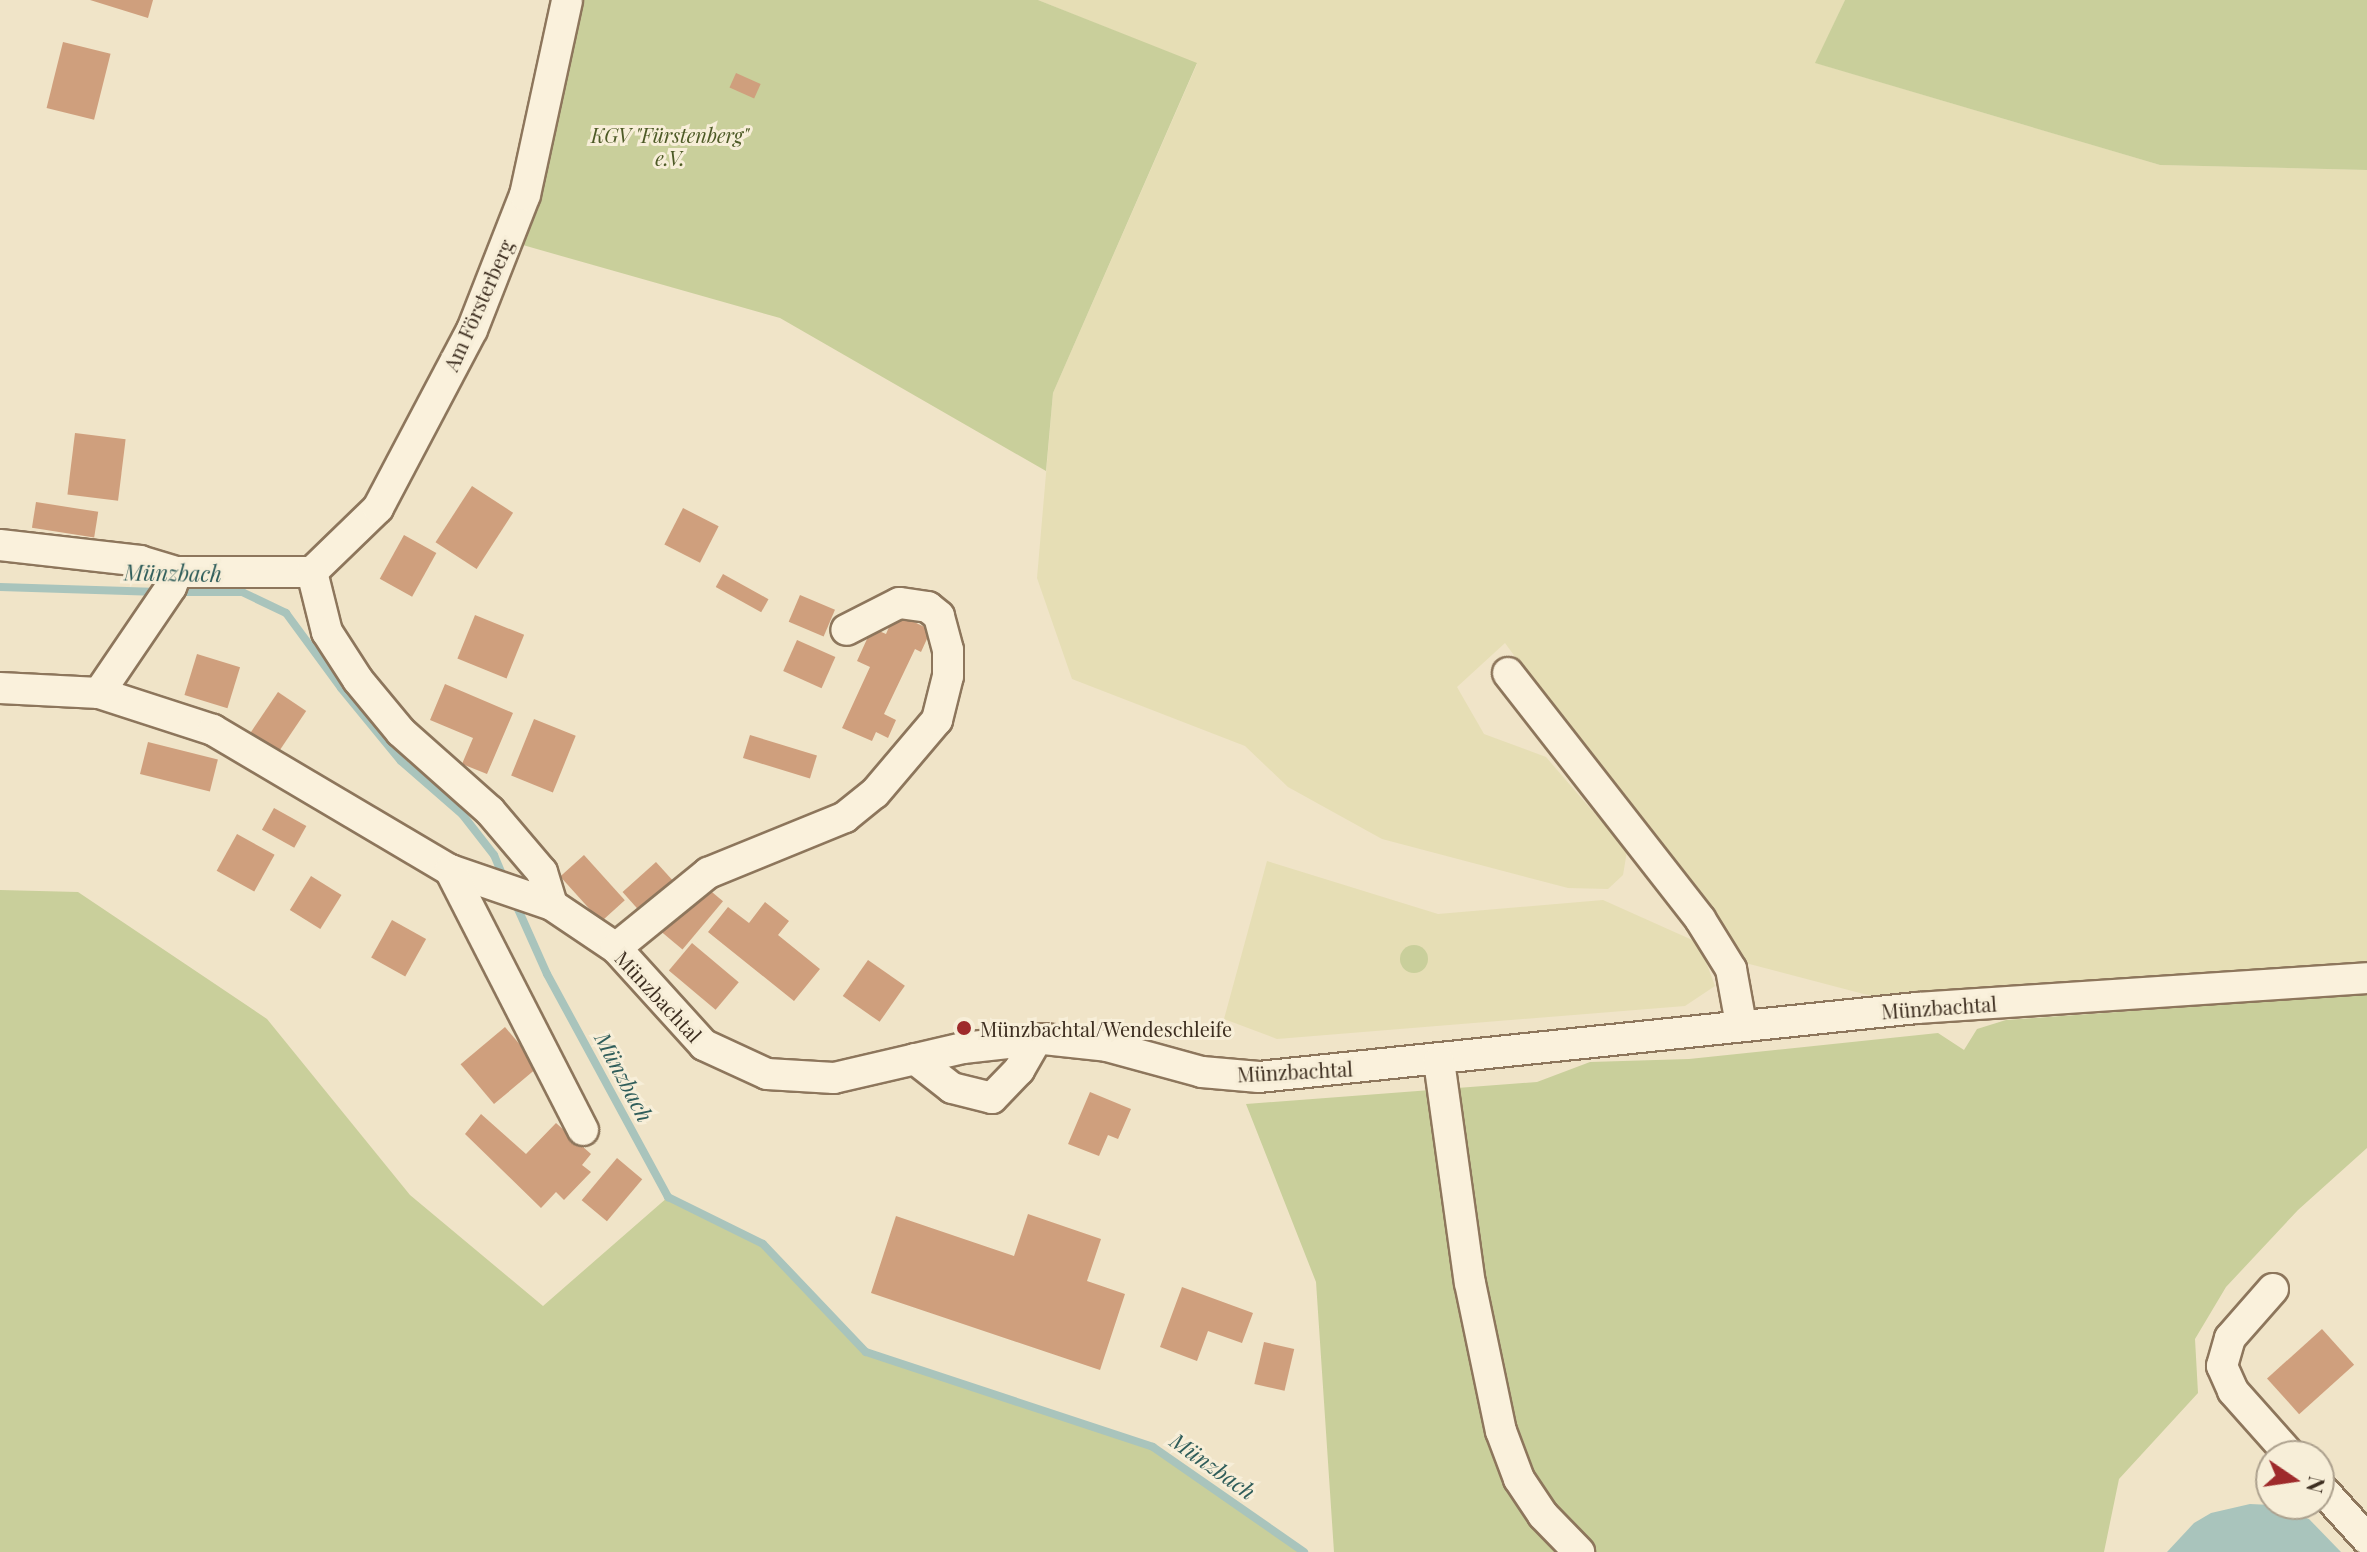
<!DOCTYPE html>
<html>
<head>
<meta charset="utf-8">
<style>
	body { margin:0 }
	#map { position:relative; width:2367px; height:1552px; overflow:hidden; background:#f0e4c8; font-family:"Playfair Display",serif }
	div>[style] { position:absolute }
	[style*='--x'] { left:calc(var(--x)*1px); top:calc(var(--y)*1px); width:calc(var(--w)*1px); rotate:calc(var(--a)*1deg) }
	.farmland>* { inset:0; background:#e6deb5 }
	.green>* { inset:0; background:#c9cf9b }
	.round { border-radius:50% }
	.water>* { inset:0; background:#a9c4bc }
	.stream>* { height:8px; margin:-4px; padding:0 4px; transform-origin:4px; border-radius:4px; background:#a9c4bc }
	.building>* { inset:0; background:#cf9f7d; transform-origin:0 0 }
	.roads { filter:drop-shadow(2px 0 #8d765c) drop-shadow(-2px 0 #8d765c) drop-shadow(0 2px #8d765c) drop-shadow(0 -2px #8d765c) }
	.minor>* { height:30px; margin:-15px; padding:0 15px; transform-origin:15px; border-radius:15px; background:#faf1dc }
	.dots>* { width:22px; height:22px; translate:-50% -50%; box-sizing:border-box; border:4px solid #f7eed8; border-radius:50% }
	span { translate:-50% -50%; white-space:nowrap; text-align:center; line-height:1.15; -webkit-text-stroke:6px #f7eed8; paint-order:stroke }
	.park-label { font-size:20px; color:#4d5a26; font-style:italic }
	.street-label { font-size:20px; color:#3d2e20 }
	.poi-label { font-size:20px; color:#3d2e20 }
	.left { translate:0 -50%; text-align:left }
	.water-label { font-size:22px; color:#2f5d5a; font-style:italic }
	.north { position:absolute; left:2255px; top:1440px; width:80px; height:80px; box-sizing:border-box; background:#f7eed8; border:2px solid #ada18e; border-radius:50%; rotate:103deg; font-size:22px; font-weight:700; line-height:32px; text-align:center; color:#3d2e20 }
	.north::after { content:''; display:block; margin:auto; width:28px; height:36px; background:#9e2a2b; clip-path:polygon(50% 0,100% 100%,50% 72%,0 100%) }
</style>
</head>
<body>
<div id="map">
	<div class="farmland">
		<i style="clip-path:polygon(1038px 0,1845px 0,1816px 63px,2160px 165px,2367px 170px,2367px 978px,1917px 1008px,1738px 961px,1505px 643px,1457px 687px,1484px 734px,1546px 757px,1627px 851px,1623px 875px,1608px 889px,1568px 888px,1382px 839px,1288px 787px,1245px 746px,1072px 679px,1037px 578px,1053px 393px,1197px 64px)"></i>
		<i style="clip-path:polygon(1267px 861px,1438px 914px,1603px 900px,1699px 943px,1715px 986px,1685px 1006px,1277px 1039px,1224px 1019px)"></i>
	</div>
	<div class="green">
		<i style="clip-path:polygon(567px 0,1038px 0,1197px 63px,1053px 393px,1046px 471px,780px 318px,505px 240px)"></i>
		<i style="clip-path:polygon(1845px 0,2367px 0,2367px 170px,2160px 165px,1815px 63px)"></i>
		<i style="clip-path:polygon(0 890px,78px 892px,267px 1019px,410px 1195px,543px 1306px,668px 1197px,763px 1244px,866px 1352px,1153px 1447px,1304px 1552px,0 1552px)"></i>
		<i class="round" style="left:1400px;top:945px;width:28px;height:28px"></i>
		<i style="clip-path:polygon(2367px 994px,2367px 1148px,2298px 1210px,2226px 1287px,2195px 1339px,2198px 1393px,2119px 1479px,2104px 1552px,1334px 1552px,1316px 1282px,1246px 1104px,1537px 1082px,1590px 1062px,1689px 1059px,1938px 1033px,1964px 1050px,1977px 1029px,2006px 1020px)"></i>
	</div>
	<div class="water">
		<i style="clip-path:polygon(2250px 1504px,2271px 1505px,2309px 1519px,2341px 1552px,2167px 1552px,2194px 1523px,2211px 1513px)"></i>
	</div>
	<div class="stream">
		<i style="--x:0;--y:587;--w:159;--a:1.8"></i>
		<i style="--x:177;--y:592;--w:65;--a:0"></i>
		<i style="--x:242;--y:592;--w:49;--a:25.5"></i>
		<i style="--x:286;--y:613;--w:93;--a:53.7"></i>
		<i style="--x:341;--y:688;--w:94;--a:50.6"></i>
		<i style="--x:401;--y:761;--w:81;--a:41"></i>
		<i style="--x:462;--y:814;--w:52;--a:52"></i>
		<i style="--x:494;--y:855;--w:28;--a:67"></i>
		<i style="--x:514;--y:900;--w:81;--a:66"></i>
		<i style="--x:547;--y:974;--w:254;--a:61.5"></i>
		<i style="--x:668;--y:1197;--w:106;--a:26.3"></i>
		<i style="--x:763;--y:1244;--w:149;--a:46.4"></i>
		<i style="--x:866;--y:1352;--w:302;--a:18.3"></i>
		<i style="--x:1153;--y:1447;--w:184;--a:34.8"></i>
	</div>
	<div class="building">
		<i style="clip-path:polygon(90px 0,153px 0,148px 18px)"></i>
		<i style="left:63px;top:42px;width:49px;height:68px;rotate:14deg"></i>
		<i style="left:736px;top:73px;width:27px;height:16px;rotate:24deg"></i>
		<i style="left:75px;top:433px;width:51px;height:62px;rotate:7deg"></i>
		<i style="left:472px;top:486px;width:49px;height:67px;rotate:33deg"></i>
		<i style="left:36px;top:502px;width:63px;height:26px;rotate:9deg"></i>
		<i style="left:683px;top:508px;width:40px;height:41px;rotate:27deg"></i>
		<i style="left:404px;top:535px;width:37px;height:50px;rotate:29deg"></i>
		<i style="left:723px;top:574px;width:52px;height:15px;rotate:29deg"></i>
		<i style="left:800px;top:595px;width:38px;height:29px;rotate:23deg"></i>
		<i style="clip-path:polygon(895px 613px,931px 630px,921px 652px,915px 649px,884px 714px,896px 720px,888px 738px,876px 732px,872px 741px,842px 728px,870px 667px,857px 661px,872px 628px,886px 634px)"></i>
		<i style="left:475px;top:615px;width:53px;height:47px;rotate:22deg"></i>
		<i style="left:797px;top:640px;width:42px;height:34px;rotate:24deg"></i>
		<i style="left:197px;top:654px;width:45px;height:43px;rotate:17deg"></i>
		<i style="clip-path:polygon(445px 684px,513px 713px,487px 774px,462px 764px,473px 738px,430px 720px)"></i>
		<i style="left:278px;top:692px;width:34px;height:50px;rotate:34deg"></i>
		<i style="left:534px;top:719px;width:45px;height:61px;rotate:22deg"></i>
		<i style="left:750px;top:735px;width:70px;height:24px;rotate:17deg"></i>
		<i style="left:148px;top:742px;width:72px;height:33px;rotate:14deg"></i>
		<i style="left:274px;top:808px;width:37px;height:25px;rotate:29deg"></i>
		<i style="left:237px;top:834px;width:43px;height:42px;rotate:29deg"></i>
		<i style="left:584px;top:855px;width:61px;height:32px;rotate:48deg"></i>
		<i style="left:656px;top:862px;width:25px;height:45px;rotate:48deg"></i>
		<i style="left:311px;top:876px;width:36px;height:40px;rotate:32deg"></i>
		<i style="left:700px;top:882px;width:30px;height:63px;rotate:40deg"></i>
		<i style="clip-path:polygon(765px 902px,789px 921px,778px 935px,820px 969px,794px 1001px,708px 932px,728px 907px,749px 923px)"></i>
		<i style="left:392px;top:920px;width:39px;height:43px;rotate:29deg"></i>
		<i style="left:692px;top:943px;width:61px;height:36px;rotate:40deg"></i>
		<i style="left:868px;top:960px;width:45px;height:44px;rotate:35deg"></i>
		<i style="left:505px;top:1027px;width:52px;height:58px;rotate:50deg"></i>
		<i style="clip-path:polygon(1090px 1092px,1131px 1109px,1118px 1139px,1108px 1135px,1099px 1156px,1068px 1144px)"></i>
		<i style="clip-path:polygon(481px 1114px,526px 1154px,556px 1123px,591px 1154px,582px 1165px,591px 1172px,564px 1200px,556px 1192px,541px 1208px,465px 1134px)"></i>
		<i style="left:617px;top:1158px;width:33px;height:55px;rotate:40deg"></i>
		<i style="clip-path:polygon(1028px 1214px,1101px 1239px,1087px 1281px,1125px 1294px,1100px 1370px,871px 1293px,896px 1216px,1014px 1256px)"></i>
		<i style="clip-path:polygon(1182px 1287px,1253px 1313px,1242px 1343px,1208px 1331px,1197px 1361px,1160px 1347px)"></i>
		<i style="left:2322px;top:1329px;width:48px;height:74px;rotate:48deg"></i>
		<i style="left:1264px;top:1342px;width:31px;height:43px;rotate:13deg"></i>
	</div>
	<div class="roads">
		<div class="minor">
			<i style="--x:0;--y:545;--w:141;--a:6.5"></i>
			<i style="--x:140;--y:561;--w:39;--a:17"></i>
			<i style="--x:177;--y:572;--w:135;--a:0"></i>
			<i style="--x:312;--y:572;--w:92;--a:-44.1"></i>
			<i style="--x:378;--y:508;--w:201;--a:-62.2"></i>
			<i style="--x:472;--y:330;--w:145;--a:-68.6"></i>
			<i style="--x:525;--y:195;--w:199;--a:-77.8"></i>
			<i style="--x:312;--y:572;--w:62;--a:76"></i>
			<i style="--x:327;--y:632;--w:57;--a:57.1"></i>
			<i style="--x:358;--y:680;--w:67;--a:50.4"></i>
			<i style="--x:401;--y:732;--w:119;--a:41.6"></i>
			<i style="--x:490;--y:811;--w:80;--a:49.6"></i>
			<i style="--x:542;--y:872;--w:34;--a:73"></i>
			<i style="--x:1508;--y:673;--w:312;--a:52"></i>
			<i style="--x:1700;--y:919;--w:59;--a:58.2"></i>
			<i style="--x:1731;--y:969;--w:56;--a:79.7"></i>
			<i style="--x:0;--y:688;--w:99;--a:2.9"></i>
			<i style="--x:99;--y:693;--w:120;--a:18"></i>
			<i style="--x:213;--y:730;--w:275;--a:30.6"></i>
			<i style="--x:450;--y:870;--w:108;--a:18.9"></i>
			<i style="--x:552;--y:905;--w:77;--a:33.9"></i>
			<i style="--x:616;--y:948;--w:131;--a:47.8"></i>
			<i style="--x:704;--y:1045;--w:69;--a:24.7"></i>
			<i style="--x:767;--y:1074;--w:67;--a:3.4"></i>
			<i style="--x:834;--y:1078;--w:132;--a:-13.1"></i>
			<i style="--x:963;--y:1048;--w:81;--a:-6.3"></i>
			<i style="--x:1044;--y:1039;--w:63;--a:6.3"></i>
			<i style="--x:1107;--y:1046;--w:98;--a:15.3"></i>
			<i style="--x:1202;--y:1072;--w:57;--a:5"></i>
			<i style="--x:1259;--y:1077;--w:662;--a:-5.99"></i>
			<i style="--x:1917;--y:1008;--w:451;--a:-3.8"></i>
			<i style="--x:99;--y:693;--w:128;--a:-55.8"></i>
			<i style="--x:171;--y:587;--w:16;--a:-68"></i>
			<i style="--x:450;--y:870;--w:292;--a:62.9"></i>
			<i style="--x:616;--y:948;--w:119;--a:-39.2"></i>
			<i style="--x:708;--y:873;--w:148;--a:-22.2"></i>
			<i style="--x:845;--y:817;--w:38;--a:-39"></i>
			<i style="--x:875;--y:793;--w:96;--a:-49.7"></i>
			<i style="--x:937;--y:720;--w:45;--a:-76"></i>
			<i style="--x:948;--y:676;--w:26;--a:-90"></i>
			<i style="--x:948;--y:650;--w:35;--a:-105"></i>
			<i style="--x:939;--y:616;--w:14;--a:-141"></i>
			<i style="--x:928;--y:607;--w:29;--a:-172"></i>
			<i style="--x:899;--y:603;--w:59;--a:153"></i>
			<i style="--x:915;--y:1059;--w:47;--a:38.1"></i>
			<i style="--x:952;--y:1088;--w:41;--a:14"></i>
			<i style="--x:992;--y:1098;--w:39;--a:-46"></i>
			<i style="--x:1019;--y:1070;--w:34;--a:-60"></i>
			<i style="--x:1439;--y:1061;--w:224;--a:82.1"></i>
			<i style="--x:1470;--y:1283;--w:151;--a:78.2"></i>
			<i style="--x:1501;--y:1431;--w:51;--a:69.4"></i>
			<i style="--x:1519;--y:1479;--w:43;--a:56.3"></i>
			<i style="--x:1543;--y:1515;--w:52;--a:45.8"></i>
			<i style="--x:2273;--y:1289;--w:65;--a:131.3"></i>
			<i style="--x:2230;--y:1338;--w:29;--a:106"></i>
			<i style="--x:2222;--y:1366;--w:27;--a:66"></i>
			<i style="--x:2233;--y:1391;--w:87;--a:48.3"></i>
			<i style="--x:2319;--y:1486;--w:72;--a:47.8"></i>
		</div>
	</div>
	<div class="dots">
		<i style="left:964px;top:1028px;background:#9e2a2b"></i>
	</div>
	<div class="park-label">
		<span style="left:670px;top:146px">KGV "Fürstenberg"<br>e.V.</span>
	</div>
	<div class="street-label">
		<span style="left:478px;top:305px;rotate:-66deg">Am Försterberg</span>
		<span style="left:659px;top:996px;rotate:47deg">Münzbachtal</span>
		<span style="left:1939px;top:1007px;rotate:-4deg">Münzbachtal</span>
		<span style="left:1295px;top:1071px;rotate:-3deg">Münzbachtal</span>
	</div>
	<div class="poi-label">
		<span class="left" style="left:980px;top:1028px">Münzbachtal/Wendeschleife</span>
	</div>
	<div class="water-label">
		<span style="left:173px;top:573px;rotate:1deg">Münzbach</span>
		<span style="left:624px;top:1077px;rotate:62deg">Münzbach</span>
		<span style="left:1213px;top:1466px;rotate:35deg">Münzbach</span>
	</div>
	<div class="north">N</div>
</div>
</body>
</html>
